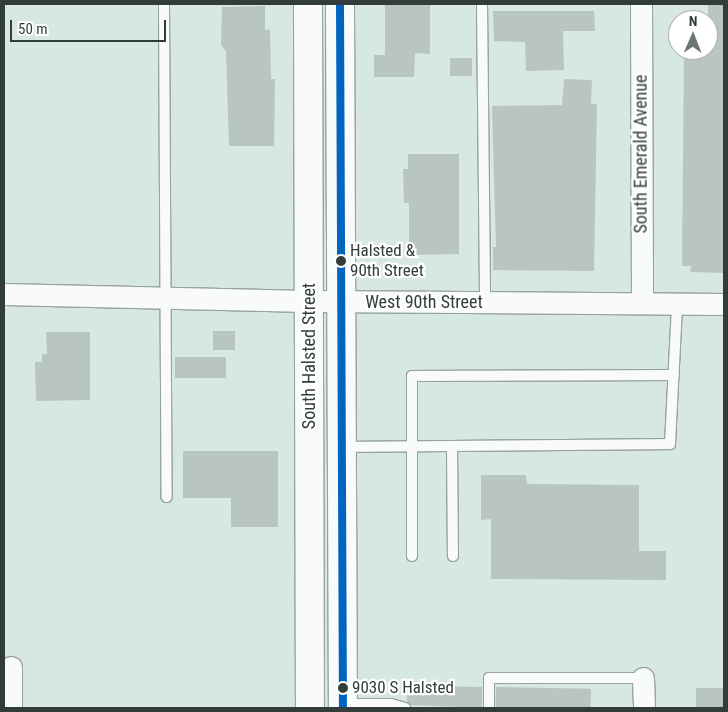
<!DOCTYPE html>
<html>
<head>
<meta charset="utf-8">
<style>
	body { margin:0 }
	#map { position:relative; width:728px; height:712px; overflow:hidden; background:#d7e7e2; font-family:"Roboto Condensed",sans-serif }
	div>[style] { position:absolute }
	[style*='--x'] { left:calc(var(--x)*1px); top:calc(var(--y)*1px); width:calc(var(--w)*1px); rotate:calc(var(--a)*1deg) }
	.building>* { inset:0; background:#b9c5c2; transform-origin:0 0 }
	.roads { filter:drop-shadow(1px 0 #97a3a0) drop-shadow(-1px 0 #97a3a0) drop-shadow(0 1px #97a3a0) drop-shadow(0 -1px #97a3a0) }
	.lane>* { height:10px; margin:-5px; padding:0 5px; transform-origin:5px; border-radius:5px; background:#f9fbfb }
	.street>* { height:21px; margin:-10.5px; padding:0 10.5px; transform-origin:10.5px; border-radius:10.5px; background:#f9fbfb }
	.secondary>* { height:28px; margin:-14px; padding:0 14px; transform-origin:14px; border-radius:14px; background:#f9fbfb }
	.bus-1>* { height:8px; margin:-4px; padding:0 4px; transform-origin:4px; border-radius:4px; background:#0065bd }
	.dots>* { width:14px; height:14px; translate:-50% -50%; box-sizing:border-box; border:2px solid #fff; border-radius:50% }
	span { translate:-50% -50%; white-space:nowrap; text-align:center; line-height:1.15; -webkit-text-stroke:4.5px #fff; paint-order:stroke }
	.bus-label { font-size:17px; color:#323d3b }
	.left { translate:0 -50%; text-align:left }
	.street-label { font-size:18px; color:#323d3b }
	.frame { position:absolute; inset:0; border:5px solid #323d3b; pointer-events:none }
	.north { position:absolute; left:668px; top:10px; width:50px; height:50px; box-sizing:border-box; background:#fff; border:1px solid #adb1b1; border-radius:50%; rotate:1deg; font-size:14px; font-weight:700; line-height:20px; text-align:center; color:#323d3b }
	.north::after { content:''; display:block; margin:auto; width:18px; height:22px; background:#6c7875; clip-path:polygon(50% 0,100% 100%,50% 72%,0 100%) }
	.scale { position:absolute; left:10px; top:20px; width:156px; height:22px; box-sizing:border-box; border:2px solid #323d3b; border-top:0; padding-left:6px; font-size:15px; line-height:18px; white-space:nowrap; color:#323d3b; -webkit-text-stroke:4px #fff; paint-order:stroke }
</style>
</head>
<body>
<div id="map">
	<div class="building">
		<i style="clip-path:polygon(385px 4px,430px 4px,430px 54px,415px 53px,414px 77px,374px 77px,374px 55px,385px 55px)"></i>
		<i style="clip-path:polygon(708px 4px,724px 4px,724px 273px,690px 272px,691px 266px,682px 266px,684px 52px,708px 53px)"></i>
		<i style="clip-path:polygon(265px 6px,265px 30px,270px 30px,271px 79px,275px 79px,274px 146px,229px 146px,226px 51px,221px 45px,222px 7px)"></i>
		<i style="clip-path:polygon(493px 11px,594px 11px,595px 31px,563px 31px,564px 70px,526px 71px,525px 42px,494px 41px)"></i>
		<i style="left:450px;top:58px;width:22px;height:18px"></i>
		<i style="clip-path:polygon(564px 79px,592px 80px,591px 104px,597px 104px,594px 271px,493px 270px,493px 247px,496px 247px,492px 106px,562px 105px)"></i>
		<i style="clip-path:polygon(408px 154px,459px 154px,459px 254px,409px 255px,409px 203px,404px 203px,403px 169px,408px 169px)"></i>
		<i style="left:213px;top:331px;width:22px;height:19px"></i>
		<i style="clip-path:polygon(46px 332px,90px 332px,90px 400px,36px 401px,35px 362px,42px 362px,42px 354px,47px 354px)"></i>
		<i style="left:175px;top:357px;width:51px;height:21px"></i>
		<i style="clip-path:polygon(183px 451px,278px 451px,278px 527px,231px 527px,231px 498px,183px 498px)"></i>
		<i style="clip-path:polygon(481px 475px,526px 475px,527px 484px,639px 485px,639px 551px,666px 551px,666px 580px,491px 579px,491px 519px,481px 520px)"></i>
		<i style="clip-path:polygon(407px 686px,482px 687px,482px 708px,411px 705px,407px 701px)"></i>
		<i style="left:496px;top:687px;width:95px;height:21px;rotate:1deg"></i>
		<i style="left:696px;top:688px;width:28px;height:20px"></i>
	</div>
	<div class="roads">
		<div class="lane">
			<i style="--x:164;--y:4;--w:493;--a:89.7"></i>
			<i style="--x:482;--y:4;--w:298;--a:89.4"></i>
			<i style="--x:452;--y:446;--w:110;--a:89.5"></i>
			<i style="--x:343;--y:447;--w:327;--a:-0.5"></i>
			<i style="--x:670;--y:444;--w:140;--a:-87.1"></i>
			<i style="--x:412;--y:556;--w:180;--a:-90"></i>
			<i style="--x:412;--y:376;--w:262;--a:-0.2"></i>
			<i style="--x:345;--y:704;--w:46;--a:0"></i>
			<i style="--x:391;--y:704;--w:15;--a:16"></i>
			<i style="--x:489;--y:708;--w:30;--a:-90"></i>
			<i style="--x:489;--y:678;--w:154;--a:0"></i>
		</div>
		<div class="street">
			<i style="--x:641;--y:4;--w:299;--a:89.8"></i>
			<i style="--x:4;--y:294;--w:305;--a:1.3"></i>
			<i style="--x:309;--y:301;--w:415;--a:0.4"></i>
			<i style="--x:11;--y:667;--w:41;--a:90"></i>
			<i style="--x:643;--y:678;--w:30;--a:88"></i>
		</div>
		<div class="secondary">
			<i style="--x:308;--y:4;--w:704;--a:89.84"></i>
			<i style="--x:340;--y:4;--w:704;--a:89.76"></i>
		</div>
	</div>
	<div class="bus-1">
		<i style="--x:340;--y:4;--w:704;--a:89.76"></i>
	</div>
	<div class="dots">
		<i style="left:341px;top:261px;background:#323d3b"></i>
		<i style="left:343px;top:688px;background:#323d3b"></i>
	</div>
	<div class="bus-label">
		<span class="left" style="left:350px;top:261px">Halsted &amp;<br>90th Street</span>
		<span class="left" style="left:352px;top:688px">9030 S Halsted</span>
	</div>
	<div class="street-label">
		<span style="left:641px;top:154px;rotate:-90deg">South Emerald Avenue</span>
		<span style="left:424px;top:302px">West 90th Street</span>
		<span style="left:309px;top:356px;rotate:-90deg">South Halsted Street</span>
	</div>
	<div class="frame"></div>
	<div class="north">N</div>
	<div class="scale">50 m</div>
</div>
</body>
</html>
